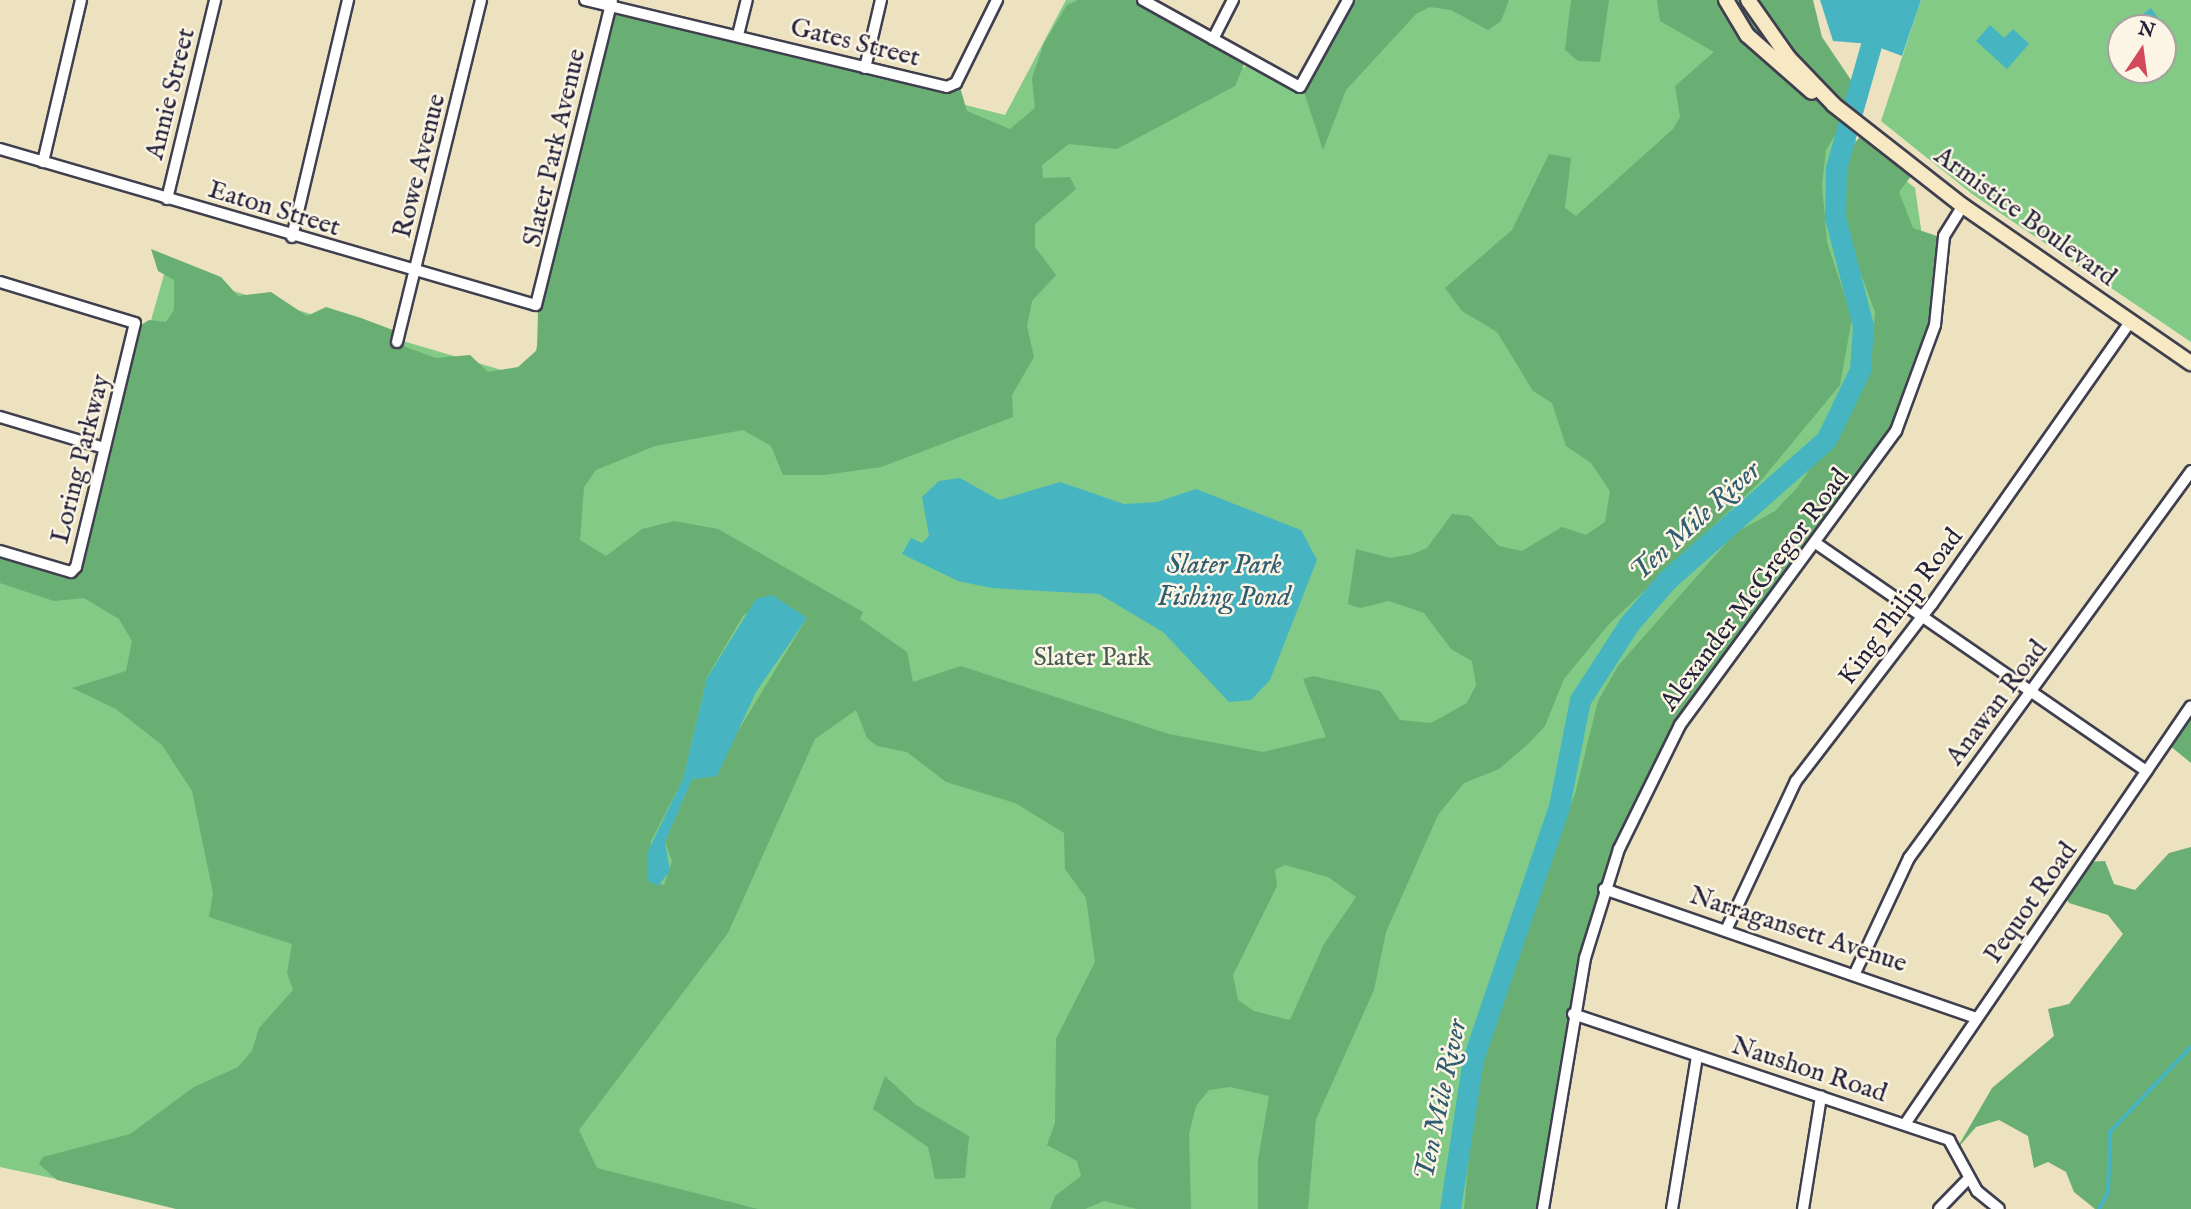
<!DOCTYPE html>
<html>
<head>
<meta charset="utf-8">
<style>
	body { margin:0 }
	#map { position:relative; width:2191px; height:1209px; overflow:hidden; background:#ece2c0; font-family:"IM FELL English",serif }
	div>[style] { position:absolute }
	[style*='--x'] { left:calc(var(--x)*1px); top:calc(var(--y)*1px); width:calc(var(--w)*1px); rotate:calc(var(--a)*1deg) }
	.green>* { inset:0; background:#82ca86 }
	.forest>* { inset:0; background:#69ae73 }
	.water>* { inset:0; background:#47b5c1 }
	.stream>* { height:3.5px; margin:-1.75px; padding:0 1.75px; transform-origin:1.75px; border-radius:1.75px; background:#47b5c1 }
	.river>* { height:21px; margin:-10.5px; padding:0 10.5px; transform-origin:10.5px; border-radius:10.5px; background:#47b5c1 }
	.roads { filter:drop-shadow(2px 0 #403f4f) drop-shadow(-2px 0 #403f4f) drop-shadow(0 2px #403f4f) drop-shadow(0 -2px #403f4f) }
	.minor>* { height:10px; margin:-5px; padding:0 5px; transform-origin:5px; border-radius:5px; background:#fff }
	.secondary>* { height:14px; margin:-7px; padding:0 7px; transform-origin:7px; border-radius:7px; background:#f6e9c3 }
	span { translate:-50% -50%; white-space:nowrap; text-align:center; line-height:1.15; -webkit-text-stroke:5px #fcf5e5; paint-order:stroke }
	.street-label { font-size:26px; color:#22223b }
	.park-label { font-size:26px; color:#445d55 }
	.water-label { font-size:28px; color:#315d71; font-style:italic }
	.north { position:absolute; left:2107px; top:14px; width:70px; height:70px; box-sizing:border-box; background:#fcf5e5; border:2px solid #a5a1a1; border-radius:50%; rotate:13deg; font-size:19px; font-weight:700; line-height:28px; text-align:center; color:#22223b }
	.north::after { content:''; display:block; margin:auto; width:24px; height:32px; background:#d1495b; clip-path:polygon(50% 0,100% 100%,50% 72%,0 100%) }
</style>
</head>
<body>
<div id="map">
	<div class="green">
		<i style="clip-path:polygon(1066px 0,1121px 0,1242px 68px,1250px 64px,1306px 91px,1356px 0,1712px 0,1757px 60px,1915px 188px,1927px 269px,1840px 478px,1614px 837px,1537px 1209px,196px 1209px,0 1167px,0 560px,77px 582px,165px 271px,529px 378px,618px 18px,1005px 115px)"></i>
		<i style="clip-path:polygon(evenodd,1921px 0,2191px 0,2191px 342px,1972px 194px,1881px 121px,1921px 0,2121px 28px,2163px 28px,2163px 70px,2121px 70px,2121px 28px)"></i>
	</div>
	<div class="forest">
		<i style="clip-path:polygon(evenodd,1078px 0,1144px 0,1245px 62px,1235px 86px,1117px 149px,1069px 144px,1042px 165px,1043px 178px,1070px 177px,1076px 189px,1035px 224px,1035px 247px,1056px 275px,1032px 301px,1027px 326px,1034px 357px,1012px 395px,1013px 417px,881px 467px,824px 475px,783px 475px,771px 446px,743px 430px,655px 446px,596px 470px,584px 487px,580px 540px,606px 556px,642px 529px,674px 521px,718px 529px,863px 612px,860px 619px,907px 652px,913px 682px,961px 666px,1169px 734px,1263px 752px,1326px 737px,1303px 679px,1313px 676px,1380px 691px,1400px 720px,1431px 723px,1467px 703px,1476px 685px,1472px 661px,1451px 649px,1424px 613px,1389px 601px,1360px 608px,1348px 604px,1356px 549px,1390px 558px,1413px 554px,1427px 548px,1452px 514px,1470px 516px,1499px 546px,1522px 551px,1562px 527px,1586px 535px,1605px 522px,1610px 491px,1591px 463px,1566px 446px,1552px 403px,1533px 391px,1497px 332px,1462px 311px,1445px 288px,1512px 230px,1549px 154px,1571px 158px,1565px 208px,1576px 216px,1673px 129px,1680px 117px,1675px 86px,1714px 52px,1660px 21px,1657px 0,1813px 0,1822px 37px,1855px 86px,1854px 104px,1826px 150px,1822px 185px,1827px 242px,1852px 318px,1840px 385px,1759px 483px,1609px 624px,1564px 679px,1545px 726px,1528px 744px,1499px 769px,1464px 783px,1438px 815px,1386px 932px,1374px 990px,1316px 1119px,1308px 1209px,1258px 1209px,1258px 1160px,1269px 1096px,1230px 1087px,1209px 1090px,1196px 1106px,1189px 1134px,1191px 1209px,1137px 1209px,1104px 1201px,1085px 1209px,1050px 1209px,1055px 1196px,1081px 1176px,1077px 1161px,1047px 1145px,1055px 1123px,1056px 1039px,1095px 962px,1086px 898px,1065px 869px,1064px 833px,1015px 803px,946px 782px,907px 752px,877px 746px,867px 738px,856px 710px,815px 739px,728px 933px,579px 1130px,597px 1168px,758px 1209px,176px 1209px,57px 1180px,39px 1164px,43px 1157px,130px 1134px,194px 1087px,238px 1067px,252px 1051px,259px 1028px,293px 990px,287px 973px,292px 944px,209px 917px,213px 893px,192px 791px,162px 745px,116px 709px,72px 688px,126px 671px,132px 641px,119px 619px,84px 598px,54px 601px,0 583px,0 554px,75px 570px,136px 328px,149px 320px,166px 322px,174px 310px,174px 280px,158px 271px,151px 249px,221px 277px,238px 296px,271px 292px,307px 316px,326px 307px,361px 318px,401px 333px,400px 345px,436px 358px,470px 355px,488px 372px,518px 367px,537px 350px,538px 309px,613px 10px,959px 84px,967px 111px,1010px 129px,1035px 108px,1032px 78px,1044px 43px,1067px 5px,1078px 0,772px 595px,807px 618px,710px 777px,692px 779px,665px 842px,672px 861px,664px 885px,648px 881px,651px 841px,683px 779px,707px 677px,743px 616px,772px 595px,1078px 0,1285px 865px,1328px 877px,1356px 897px,1324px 944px,1290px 1020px,1254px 1011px,1238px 1000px,1233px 975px,1277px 886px,1275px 870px,1285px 865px)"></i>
		<i style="clip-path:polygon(1352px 0,1509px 0,1501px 21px,1488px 30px,1451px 10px,1430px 7px,1416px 14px,1346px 90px,1323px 150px,1303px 89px)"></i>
		<i style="clip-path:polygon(1571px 0,1609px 0,1600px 62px,1578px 61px,1565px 50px)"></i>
		<i style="clip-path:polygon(1864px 130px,1915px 171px,1899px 192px,1913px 228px,1940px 237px,1941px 286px,1923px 366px,1873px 470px,1725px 657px,1649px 784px,1592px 934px,1543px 1209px,1464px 1209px,1476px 1077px,1495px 1000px,1519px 922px,1575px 794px,1598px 701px,1618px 666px,1735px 533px,1775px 511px,1797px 488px,1862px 391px,1871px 364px,1875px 312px,1852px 250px,1843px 197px,1846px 157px)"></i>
		<i style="clip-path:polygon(2189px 716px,2191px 718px,2191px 763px,2169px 745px)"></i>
		<i style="clip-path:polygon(2191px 847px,2191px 1209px,2095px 1209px,2074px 1192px,2066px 1172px,2048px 1162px,2034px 1168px,2028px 1136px,1999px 1120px,1976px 1127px,1956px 1150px,1992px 1088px,2054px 1036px,2048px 1009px,2069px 1004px,2123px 934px,2108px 915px,2069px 903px,2063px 893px,2085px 862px,2105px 861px,2114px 884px,2135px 890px,2169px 853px)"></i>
		<i style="clip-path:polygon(885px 1076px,916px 1105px,969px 1136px,965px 1178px,935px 1179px,928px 1147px,873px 1109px)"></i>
	</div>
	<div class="water">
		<i style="clip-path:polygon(1820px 0,1921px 0,1902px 56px,1870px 44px,1833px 41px)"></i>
		<i style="clip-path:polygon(2151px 8px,2165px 28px,2163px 57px,2163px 28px,2124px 28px)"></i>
		<i style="clip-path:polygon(1990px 25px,2004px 38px,2013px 29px,2029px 44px,2007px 69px,1976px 41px)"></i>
		<i style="clip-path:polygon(2121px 32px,2121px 70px,2153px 70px,2148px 75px,2126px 74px,2117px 67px,2110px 58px)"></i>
		<i style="clip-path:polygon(960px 478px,999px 500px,1060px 482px,1124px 504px,1157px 502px,1196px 489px,1301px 530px,1317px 560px,1270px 680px,1251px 700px,1229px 702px,1163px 632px,1099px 594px,991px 588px,958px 581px,902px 554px,911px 538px,922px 543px,929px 536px,922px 497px,939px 481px)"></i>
		<i style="clip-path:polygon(772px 595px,807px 618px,756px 692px,717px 776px,692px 779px,665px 842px,670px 871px,658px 886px,648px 881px,647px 853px,683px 779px,707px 678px,756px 599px)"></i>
	</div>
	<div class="stream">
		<i style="--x:2099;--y:1209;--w:18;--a:-61"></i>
		<i style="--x:2108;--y:1193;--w:61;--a:-88.1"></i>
		<i style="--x:2110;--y:1132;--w:117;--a:-46.4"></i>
	</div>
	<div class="river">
		<i style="--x:1450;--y:1209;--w:152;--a:-81.3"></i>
		<i style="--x:1473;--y:1059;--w:267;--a:-71.2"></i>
		<i style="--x:1559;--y:806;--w:108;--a:-78.8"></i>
		<i style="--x:1580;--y:700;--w:90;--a:-57.2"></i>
		<i style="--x:1629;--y:624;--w:58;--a:-49.2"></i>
		<i style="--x:1667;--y:580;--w:212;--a:-41.4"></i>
		<i style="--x:1826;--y:440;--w:78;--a:-64.1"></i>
		<i style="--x:1860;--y:370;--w:44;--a:-86.1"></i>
		<i style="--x:1863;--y:326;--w:113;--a:-104.4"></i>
		<i style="--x:1835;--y:217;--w:49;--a:-88.8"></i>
		<i style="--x:1836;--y:168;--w:175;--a:-74.1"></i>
	</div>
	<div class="roads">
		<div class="minor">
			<i style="--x:585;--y:0;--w:372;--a:13.5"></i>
			<i style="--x:947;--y:87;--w:10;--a:-24"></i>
			<i style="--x:956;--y:83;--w:93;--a:-63.7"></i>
			<i style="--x:1143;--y:0;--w:179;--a:29"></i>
			<i style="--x:1300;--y:87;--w:99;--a:-61.1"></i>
			<i style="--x:738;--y:35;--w:36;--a:-76"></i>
			<i style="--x:1213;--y:39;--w:44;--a:-62.9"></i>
			<i style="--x:865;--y:68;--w:70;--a:-76.8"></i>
			<i style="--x:0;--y:149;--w:558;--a:16.23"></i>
			<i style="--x:536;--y:305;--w:314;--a:-76"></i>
			<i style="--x:43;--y:162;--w:166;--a:-76.8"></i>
			<i style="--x:167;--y:199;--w:205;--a:-76.4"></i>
			<i style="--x:292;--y:237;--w:244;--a:-76.7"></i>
			<i style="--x:0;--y:282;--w:141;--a:16.9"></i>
			<i style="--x:135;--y:323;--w:251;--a:103.6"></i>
			<i style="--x:76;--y:567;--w:7;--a:135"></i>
			<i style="--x:71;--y:572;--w:74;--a:-163.5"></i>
			<i style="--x:397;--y:342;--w:352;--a:-76.2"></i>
			<i style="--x:0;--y:417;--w:109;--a:16.6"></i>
			<i style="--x:1817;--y:544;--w:400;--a:34.6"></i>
			<i style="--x:1604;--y:889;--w:394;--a:19.1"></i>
			<i style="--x:1727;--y:928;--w:162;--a:-64.9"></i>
			<i style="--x:1796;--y:781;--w:223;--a:-52.5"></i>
			<i style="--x:1932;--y:604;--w:345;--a:-54.9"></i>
			<i style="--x:1856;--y:971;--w:125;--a:-64.9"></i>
			<i style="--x:1909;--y:858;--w:479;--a:-53.9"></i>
			<i style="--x:1573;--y:1014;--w:397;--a:18.5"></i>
			<i style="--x:1949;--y:1140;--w:58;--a:61.2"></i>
			<i style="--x:1977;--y:1191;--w:28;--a:39"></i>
			<i style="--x:1905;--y:1124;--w:506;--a:-55.62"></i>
			<i style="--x:1543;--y:1209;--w:254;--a:-80.5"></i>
			<i style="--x:1585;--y:958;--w:114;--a:-72.7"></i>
			<i style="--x:1619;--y:849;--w:138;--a:-63.8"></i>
			<i style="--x:1680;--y:725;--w:365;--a:-53.7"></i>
			<i style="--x:1896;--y:431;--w:113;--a:-69.8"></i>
			<i style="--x:1935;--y:325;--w:89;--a:-84.2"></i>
			<i style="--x:1944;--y:236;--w:36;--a:-58"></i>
			<i style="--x:1672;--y:1209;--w:155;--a:-80.7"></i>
			<i style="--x:1803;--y:1209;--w:114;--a:-80.9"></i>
			<i style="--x:1939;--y:1209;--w:43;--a:-45.9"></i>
		</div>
		<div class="secondary">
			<i style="--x:1726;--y:0;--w:41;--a:59"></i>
			<i style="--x:1747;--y:35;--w:86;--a:41.2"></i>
			<i style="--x:1748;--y:0;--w:70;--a:54.9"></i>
			<i style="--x:1788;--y:57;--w:66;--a:46.2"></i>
			<i style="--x:1834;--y:105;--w:164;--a:38.1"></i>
			<i style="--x:1963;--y:206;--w:277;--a:34.6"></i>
		</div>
	</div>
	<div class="street-label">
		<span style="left:855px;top:43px;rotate:14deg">Gates Street</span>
		<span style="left:171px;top:94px;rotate:-76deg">Annie Street</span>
		<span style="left:555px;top:148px;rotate:-77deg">Slater Park Avenue</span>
		<span style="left:420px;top:166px;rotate:-76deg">Rowe Avenue</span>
		<span style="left:274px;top:209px;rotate:17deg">Eaton Street</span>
		<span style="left:2025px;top:217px;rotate:36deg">Armistice Boulevard</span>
		<span style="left:81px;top:459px;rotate:-76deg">Loring Parkway</span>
		<span style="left:1755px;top:590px;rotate:-53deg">Alexander McGregor Road</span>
		<span style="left:1901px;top:607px;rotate:-53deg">King Philip Road</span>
		<span style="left:1997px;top:703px;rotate:-53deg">Anawan Road</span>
		<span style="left:2031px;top:903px;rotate:-55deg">Pequot Road</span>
		<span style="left:1798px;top:930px;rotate:18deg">Narragansett Avenue</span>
		<span style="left:1809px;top:1070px;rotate:18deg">Naushon Road</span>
	</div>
	<div class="park-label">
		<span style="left:1092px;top:658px">Slater Park</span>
	</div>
	<div class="water-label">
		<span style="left:1696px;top:522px;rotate:-42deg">Ten Mile River</span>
		<span style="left:1224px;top:582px">Slater Park<br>Fishing Pond</span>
		<span style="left:1442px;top:1100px;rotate:-78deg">Ten Mile River</span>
	</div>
	<div class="north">N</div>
</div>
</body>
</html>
